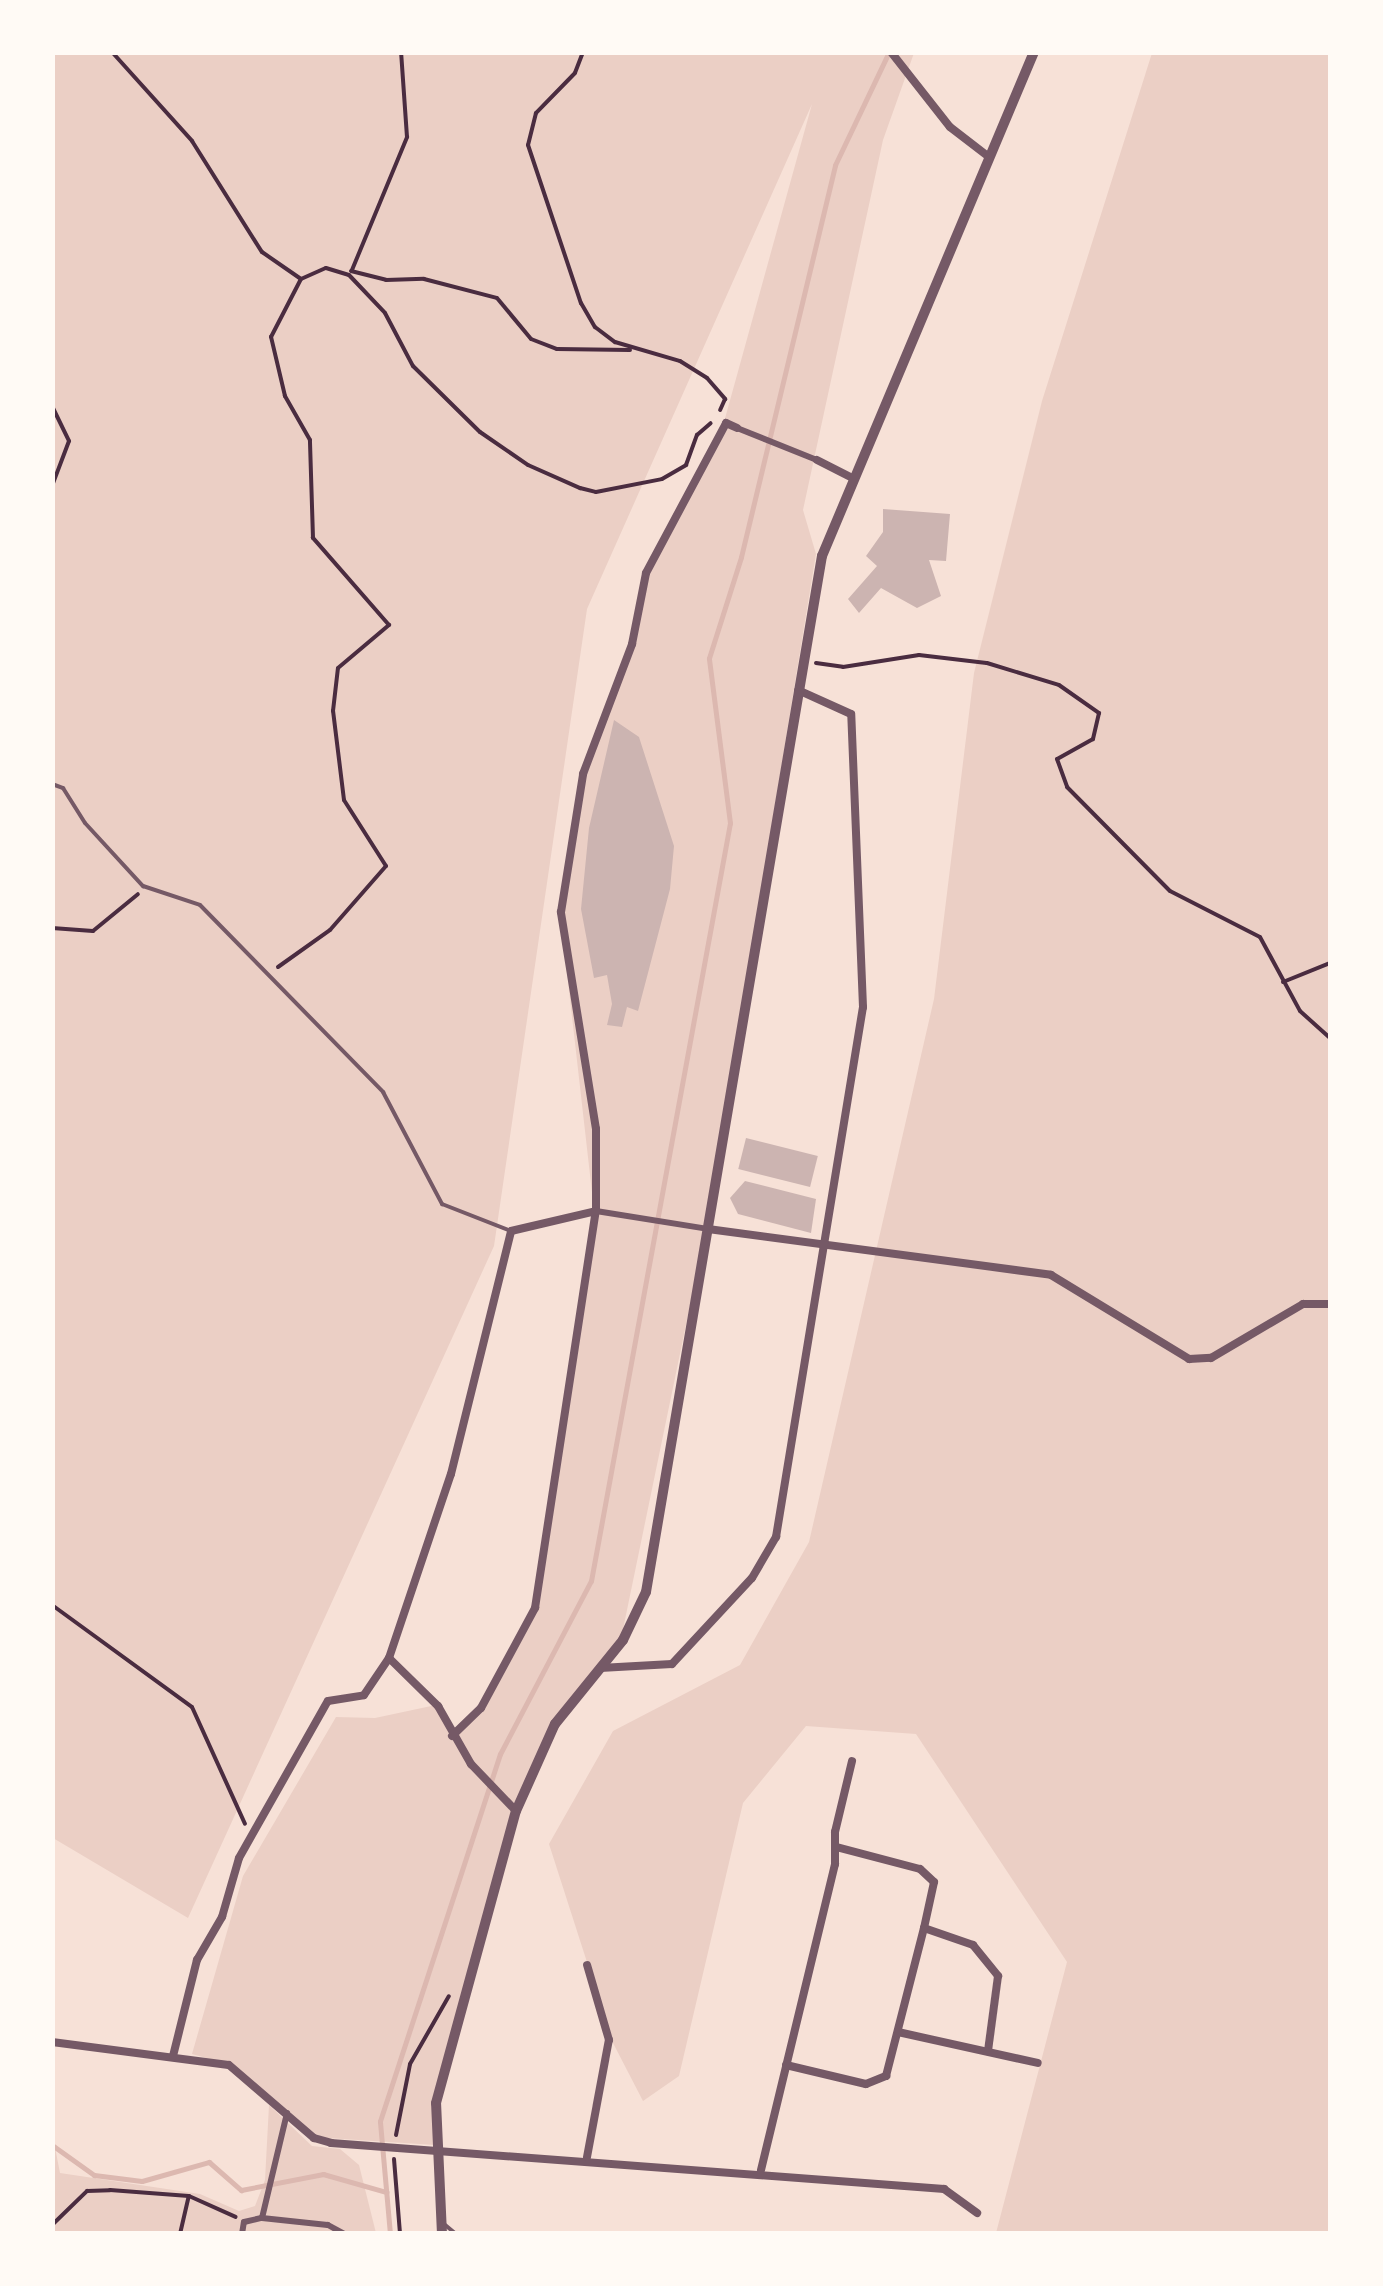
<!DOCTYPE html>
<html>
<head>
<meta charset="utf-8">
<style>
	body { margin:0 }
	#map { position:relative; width:1383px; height:2286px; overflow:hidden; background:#f7e1d7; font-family:"PT Sans",sans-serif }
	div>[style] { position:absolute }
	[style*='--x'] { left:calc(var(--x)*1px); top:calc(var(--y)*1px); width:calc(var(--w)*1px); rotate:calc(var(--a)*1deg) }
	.green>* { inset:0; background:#ebcfc5 }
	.stream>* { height:5px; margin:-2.5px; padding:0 2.5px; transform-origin:2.5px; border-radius:2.5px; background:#dcb8b0 }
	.building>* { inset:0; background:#ccb4b1; transform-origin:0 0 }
	.path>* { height:4px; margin:-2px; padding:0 2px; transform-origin:2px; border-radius:2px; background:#4a2c40 }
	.service>* { height:4px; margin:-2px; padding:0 2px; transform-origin:2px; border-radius:2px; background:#755966 }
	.pedestrian>* { height:6px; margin:-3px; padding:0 3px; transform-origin:3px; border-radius:3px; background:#755966 }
	.minor>* { height:8px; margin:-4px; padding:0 4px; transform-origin:4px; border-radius:4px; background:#755966 }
	.tertiary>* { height:10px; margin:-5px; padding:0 5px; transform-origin:5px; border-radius:5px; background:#755966 }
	span { translate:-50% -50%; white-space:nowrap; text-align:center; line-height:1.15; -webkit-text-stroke:8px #fffaf5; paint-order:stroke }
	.frame { position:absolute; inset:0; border:55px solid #fffaf5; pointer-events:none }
</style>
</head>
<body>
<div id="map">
	<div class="green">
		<i style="clip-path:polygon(53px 53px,914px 53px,883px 140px,803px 510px,816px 554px,706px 1228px,621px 1639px,554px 1723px,514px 1810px,446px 2051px,435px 2145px,312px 2137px,228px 2064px,192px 2054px,243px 1876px,336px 1717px,375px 1718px,436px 1705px,450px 1734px,479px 1707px,534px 1607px,594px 1210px,560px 911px,581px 773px,630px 643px,644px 572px,724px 422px,812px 104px,587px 609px,494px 1246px,188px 1918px,53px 1838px)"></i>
		<i style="clip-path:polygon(1152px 53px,1330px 53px,1330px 2233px,996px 2233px,1067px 1962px,916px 1734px,806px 1726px,743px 1803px,679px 2076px,643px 2101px,613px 2043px,549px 1844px,613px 1731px,740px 1665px,809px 1542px,934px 999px,974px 673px,1042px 401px)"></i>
		<i style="clip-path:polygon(269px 2105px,312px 2146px,340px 2149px,359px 2165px,376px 2233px,53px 2233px,52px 2132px,60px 2173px,200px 2194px,239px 2211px,255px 2206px,265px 2180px)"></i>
	</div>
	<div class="stream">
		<i style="--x:52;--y:2145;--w:52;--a:35.5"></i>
		<i style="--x:94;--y:2175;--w:48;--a:7.1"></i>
		<i style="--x:142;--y:2181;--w:70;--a:-15.8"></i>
		<i style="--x:209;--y:2162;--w:43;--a:41.2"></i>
		<i style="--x:241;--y:2190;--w:84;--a:-11"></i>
		<i style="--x:323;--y:2174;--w:66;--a:15.9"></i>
		<i style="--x:390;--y:2234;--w:113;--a:-95.1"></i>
		<i style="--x:380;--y:2121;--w:386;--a:-71.9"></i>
		<i style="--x:500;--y:1754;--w:195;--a:-62.3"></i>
		<i style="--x:591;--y:1581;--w:771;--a:-79.61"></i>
		<i style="--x:730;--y:823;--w:166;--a:-97.3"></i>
		<i style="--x:709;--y:658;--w:106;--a:-72.4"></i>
		<i style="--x:741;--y:557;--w:403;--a:-76.5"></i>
		<i style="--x:835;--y:165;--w:125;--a:-64.5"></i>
	</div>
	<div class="building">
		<i style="clip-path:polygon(883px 509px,950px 514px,946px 561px,929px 560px,941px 596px,917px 608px,881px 588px,859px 613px,848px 599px,877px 566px,866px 556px,883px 532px)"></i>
		<i style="clip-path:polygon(614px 720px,639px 737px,674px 846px,670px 889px,638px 1011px,627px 1007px,622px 1027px,607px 1025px,612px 1004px,607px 975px,594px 978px,581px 909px,589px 828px)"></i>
		<i style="left:746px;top:1138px;width:74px;height:32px;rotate:14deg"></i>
		<i style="clip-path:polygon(745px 1181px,816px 1199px,811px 1233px,738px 1214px,730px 1198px)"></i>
	</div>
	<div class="path">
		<i style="--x:112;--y:52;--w:120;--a:48"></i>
		<i style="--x:192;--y:141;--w:131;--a:57.8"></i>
		<i style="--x:262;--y:252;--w:47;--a:34.7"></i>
		<i style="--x:583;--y:52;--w:22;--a:111"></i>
		<i style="--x:575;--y:73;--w:56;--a:134.3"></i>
		<i style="--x:536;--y:113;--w:33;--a:104"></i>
		<i style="--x:528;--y:145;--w:167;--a:71.5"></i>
		<i style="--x:581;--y:303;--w:28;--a:60"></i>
		<i style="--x:595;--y:327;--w:25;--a:37"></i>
		<i style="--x:615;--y:342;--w:68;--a:16.3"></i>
		<i style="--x:680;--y:361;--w:32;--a:32"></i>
		<i style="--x:707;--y:378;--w:28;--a:49"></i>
		<i style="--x:725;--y:399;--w:12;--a:114"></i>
		<i style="--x:352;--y:270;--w:144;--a:-67.5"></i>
		<i style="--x:407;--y:137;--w:85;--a:-94"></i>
		<i style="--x:351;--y:271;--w:36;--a:14"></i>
		<i style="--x:386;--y:280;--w:38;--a:-2"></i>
		<i style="--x:424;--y:279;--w:75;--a:14.6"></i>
		<i style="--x:497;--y:298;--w:53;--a:50.3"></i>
		<i style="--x:531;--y:339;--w:28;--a:21"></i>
		<i style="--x:557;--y:349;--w:73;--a:0.8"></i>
		<i style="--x:52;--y:406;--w:39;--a:64"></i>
		<i style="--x:69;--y:441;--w:48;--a:110.7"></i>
		<i style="--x:816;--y:663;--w:27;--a:8"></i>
		<i style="--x:843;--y:667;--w:77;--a:-9"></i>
		<i style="--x:919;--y:655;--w:68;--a:6.7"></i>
		<i style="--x:987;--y:663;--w:75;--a:17"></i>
		<i style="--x:1059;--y:685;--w:49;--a:35"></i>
		<i style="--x:1099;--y:713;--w:27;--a:103"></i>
		<i style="--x:1093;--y:739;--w:41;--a:150.9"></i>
		<i style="--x:1057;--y:759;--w:30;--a:70"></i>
		<i style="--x:1067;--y:787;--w:146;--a:45.3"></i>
		<i style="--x:1170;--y:891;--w:101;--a:27.1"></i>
		<i style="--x:1260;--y:937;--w:84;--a:61.6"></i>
		<i style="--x:1300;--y:1011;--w:40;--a:42"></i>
		<i style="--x:52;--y:928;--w:41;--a:4.2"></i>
		<i style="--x:93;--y:931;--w:58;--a:-39.4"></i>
		<i style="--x:278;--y:967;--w:64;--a:-35.4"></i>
		<i style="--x:330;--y:930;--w:85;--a:-48.8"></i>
		<i style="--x:386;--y:866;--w:78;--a:-122.5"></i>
		<i style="--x:344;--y:800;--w:90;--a:-97"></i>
		<i style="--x:333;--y:711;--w:43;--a:-83.4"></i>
		<i style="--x:338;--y:668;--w:67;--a:-40.1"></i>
		<i style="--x:389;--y:625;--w:116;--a:-131.1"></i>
		<i style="--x:313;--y:538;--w:98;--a:-91.8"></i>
		<i style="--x:310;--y:440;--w:51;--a:-119.6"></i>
		<i style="--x:285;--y:396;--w:61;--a:-103.3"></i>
		<i style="--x:271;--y:337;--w:65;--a:-62.7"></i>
		<i style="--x:301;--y:279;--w:27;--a:-24"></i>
		<i style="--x:326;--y:268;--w:24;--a:17"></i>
		<i style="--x:349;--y:275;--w:52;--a:46.5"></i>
		<i style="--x:385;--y:313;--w:60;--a:62.2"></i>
		<i style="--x:413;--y:366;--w:94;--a:44.6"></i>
		<i style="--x:480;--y:432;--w:58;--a:34.5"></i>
		<i style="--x:528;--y:465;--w:57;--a:23.9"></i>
		<i style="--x:580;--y:488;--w:16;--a:14"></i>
		<i style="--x:596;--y:492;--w:67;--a:-11.1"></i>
		<i style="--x:662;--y:479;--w:28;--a:-30"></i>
		<i style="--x:686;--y:465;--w:32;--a:-70"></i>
		<i style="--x:697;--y:435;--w:18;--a:-41"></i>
		<i style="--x:1283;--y:982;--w:51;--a:-22"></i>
		<i style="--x:52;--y:1605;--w:173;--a:36.1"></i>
		<i style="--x:192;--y:1707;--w:128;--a:65.6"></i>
		<i style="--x:396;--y:2135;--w:72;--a:-78.8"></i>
		<i style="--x:410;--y:2064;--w:78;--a:-60.2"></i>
		<i style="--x:394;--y:2159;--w:75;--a:85.4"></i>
		<i style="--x:52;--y:2225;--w:49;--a:-44.2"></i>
		<i style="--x:87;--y:2191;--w:23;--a:-2"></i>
		<i style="--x:110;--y:2190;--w:79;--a:4.3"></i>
		<i style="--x:189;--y:2196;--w:51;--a:24.1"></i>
		<i style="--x:180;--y:2234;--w:39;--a:-77"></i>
	</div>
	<div class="service">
		<i style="--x:52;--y:784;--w:12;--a:20"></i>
		<i style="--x:63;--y:788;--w:41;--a:57.8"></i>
		<i style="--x:85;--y:823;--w:86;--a:47.4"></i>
		<i style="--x:143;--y:886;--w:60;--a:18.4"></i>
		<i style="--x:200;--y:905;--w:262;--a:45.6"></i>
		<i style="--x:383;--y:1092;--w:127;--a:62.2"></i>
		<i style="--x:442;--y:1204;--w:74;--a:21.4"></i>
		<i style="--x:444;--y:2224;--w:16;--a:40"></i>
	</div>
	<div class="pedestrian">
		<i style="--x:737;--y:428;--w:86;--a:21.8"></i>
		<i style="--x:596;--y:1211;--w:113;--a:9.1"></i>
		<i style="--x:262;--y:2218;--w:108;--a:-76.6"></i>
		<i style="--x:242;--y:2234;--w:12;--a:-81"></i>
		<i style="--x:244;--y:2222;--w:18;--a:-13"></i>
		<i style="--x:262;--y:2218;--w:66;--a:6.1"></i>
		<i style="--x:328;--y:2225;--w:18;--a:29"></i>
	</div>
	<div class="minor">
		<i style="--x:891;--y:52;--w:95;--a:51.8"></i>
		<i style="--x:950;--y:127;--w:49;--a:37.6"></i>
		<i style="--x:817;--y:460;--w:37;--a:27"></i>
		<i style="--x:708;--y:1229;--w:346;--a:7.6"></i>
		<i style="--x:1051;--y:1275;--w:162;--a:31.3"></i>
		<i style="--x:1189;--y:1359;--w:22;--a:-3"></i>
		<i style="--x:1211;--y:1358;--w:107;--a:-30.4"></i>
		<i style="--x:1303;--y:1304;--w:27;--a:0"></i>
		<i style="--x:389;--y:1658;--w:69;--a:44.4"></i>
		<i style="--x:438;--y:1706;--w:67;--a:60.4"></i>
		<i style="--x:471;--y:1764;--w:65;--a:46.2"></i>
		<i style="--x:600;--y:1668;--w:72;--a:-3.2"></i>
		<i style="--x:672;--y:1664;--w:117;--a:-47.1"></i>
		<i style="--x:752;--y:1578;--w:48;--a:-59.7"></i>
		<i style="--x:776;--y:1537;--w:537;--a:-80.68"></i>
		<i style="--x:863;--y:1007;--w:293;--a:-92.3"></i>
		<i style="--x:851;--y:714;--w:58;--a:-155.6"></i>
		<i style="--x:452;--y:1736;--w:40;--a:-44"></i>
		<i style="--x:481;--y:1708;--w:114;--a:-61.6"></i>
		<i style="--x:535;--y:1608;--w:402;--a:-81.3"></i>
		<i style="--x:596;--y:1211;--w:82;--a:-90"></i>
		<i style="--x:596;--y:1129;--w:220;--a:-99.2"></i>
		<i style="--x:561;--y:912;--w:140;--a:-80.9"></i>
		<i style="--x:583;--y:774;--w:139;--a:-69.3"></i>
		<i style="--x:632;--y:644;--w:72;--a:-78.8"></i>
		<i style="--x:646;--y:573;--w:170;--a:-61.9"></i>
		<i style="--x:726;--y:423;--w:12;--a:24"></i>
		<i style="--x:924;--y:1928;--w:52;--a:19.1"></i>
		<i style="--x:973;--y:1945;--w:40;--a:51"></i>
		<i style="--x:998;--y:1976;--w:76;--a:97.6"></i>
		<i style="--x:898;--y:2032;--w:143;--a:12.5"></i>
		<i style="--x:52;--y:2042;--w:178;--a:7.4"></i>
		<i style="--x:229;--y:2065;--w:112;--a:40.7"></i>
		<i style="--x:314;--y:2138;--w:18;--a:16"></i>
		<i style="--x:331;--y:2143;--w:615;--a:4.29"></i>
		<i style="--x:944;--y:2189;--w:41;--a:36"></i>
		<i style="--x:173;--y:2056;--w:99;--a:-76"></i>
		<i style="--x:197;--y:1960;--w:50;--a:-59.8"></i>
		<i style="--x:222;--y:1917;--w:61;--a:-73.9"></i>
		<i style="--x:239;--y:1858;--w:180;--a:-60.5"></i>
		<i style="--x:328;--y:1701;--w:36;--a:-9"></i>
		<i style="--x:364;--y:1695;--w:45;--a:-56"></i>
		<i style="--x:389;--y:1658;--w:194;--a:-71.4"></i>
		<i style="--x:451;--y:1474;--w:250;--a:-76.1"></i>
		<i style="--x:511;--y:1231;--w:87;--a:-13.2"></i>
		<i style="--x:786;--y:2065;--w:82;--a:13.4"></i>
		<i style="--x:866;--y:2084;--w:22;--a:-22"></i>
		<i style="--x:886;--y:2076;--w:153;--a:-75.6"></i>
		<i style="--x:924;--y:1928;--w:47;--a:-77.7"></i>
		<i style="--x:934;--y:1882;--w:19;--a:-137"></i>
		<i style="--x:920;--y:1869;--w:87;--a:-165.3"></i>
		<i style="--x:587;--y:2157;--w:119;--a:-79.4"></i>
		<i style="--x:609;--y:2040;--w:78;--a:-106.3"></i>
		<i style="--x:761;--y:2170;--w:315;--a:-76.4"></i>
		<i style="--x:835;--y:1864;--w:32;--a:-90"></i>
		<i style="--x:835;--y:1832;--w:73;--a:-76.5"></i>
	</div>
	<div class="tertiary">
		<i style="--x:442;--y:2234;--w:131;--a:-92.6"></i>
		<i style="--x:436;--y:2103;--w:303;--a:-74.7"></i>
		<i style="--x:516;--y:1811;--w:95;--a:-65.9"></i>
		<i style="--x:555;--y:1724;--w:108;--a:-51"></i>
		<i style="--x:623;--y:1640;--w:53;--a:-64.4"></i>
		<i style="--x:646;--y:1592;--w:1051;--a:-80.36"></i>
		<i style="--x:822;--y:556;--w:547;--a:-67.19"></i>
	</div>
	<div class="frame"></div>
</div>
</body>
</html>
